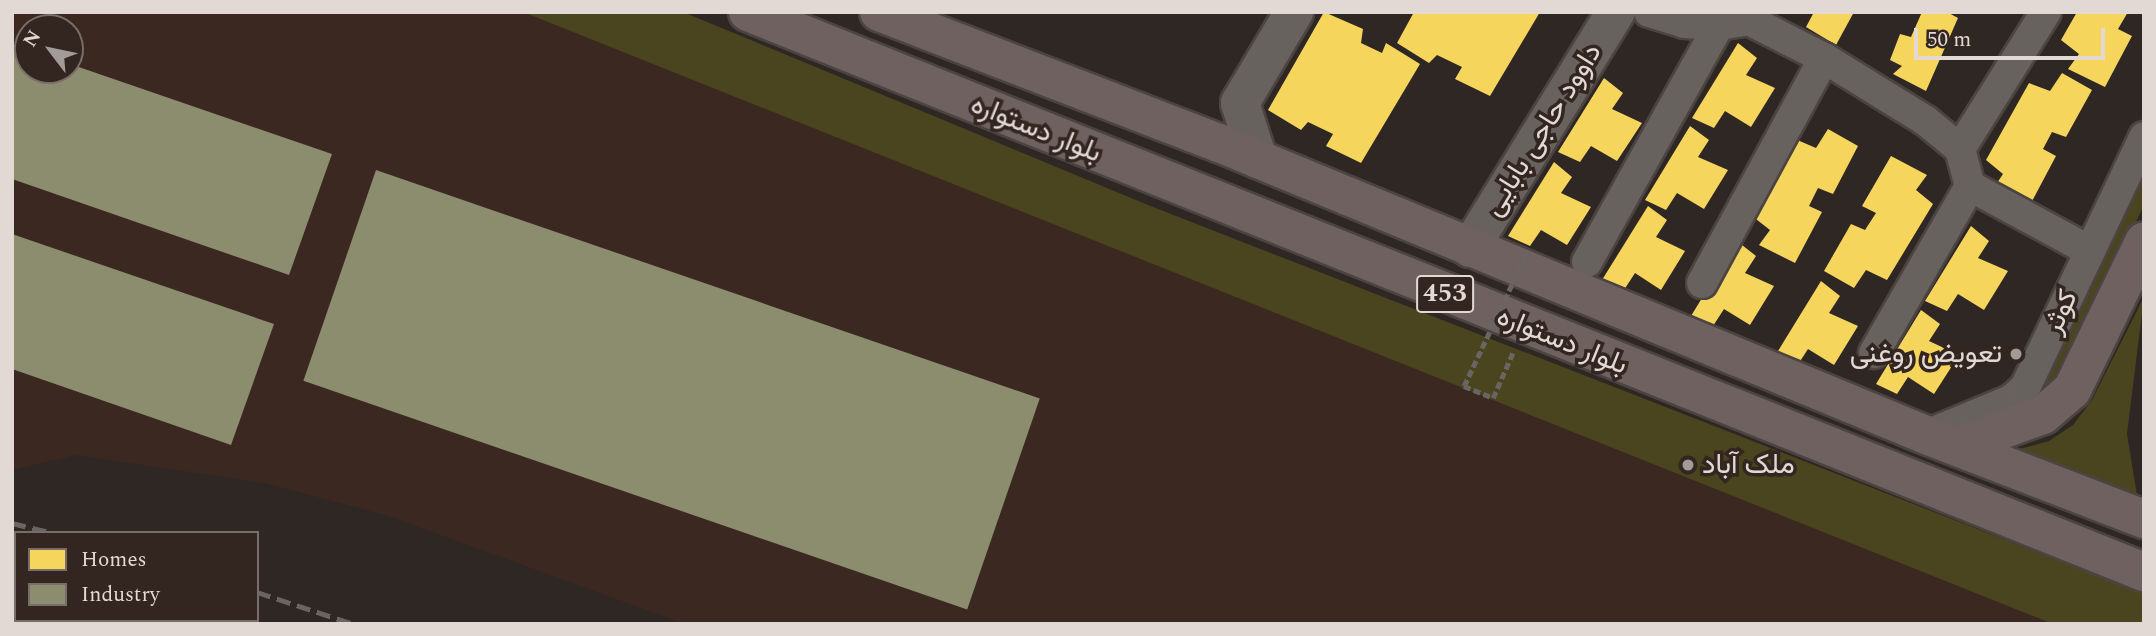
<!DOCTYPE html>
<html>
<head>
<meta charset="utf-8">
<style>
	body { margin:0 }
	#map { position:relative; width:2156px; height:636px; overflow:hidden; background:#2f2724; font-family:Spectral,Vazirmatn,serif }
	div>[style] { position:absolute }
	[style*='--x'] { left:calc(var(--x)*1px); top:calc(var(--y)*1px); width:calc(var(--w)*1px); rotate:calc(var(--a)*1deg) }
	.built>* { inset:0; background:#3b2921 }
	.green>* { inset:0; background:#4a441f }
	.homes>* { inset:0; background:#f6d55c }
	.industry>* { inset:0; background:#8c8c6e; transform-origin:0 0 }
	.path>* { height:4.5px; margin-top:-2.25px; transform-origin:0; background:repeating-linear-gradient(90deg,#6a6563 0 7px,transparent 0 10.5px) }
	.roads { filter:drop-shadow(2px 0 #4b4442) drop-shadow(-2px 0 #4b4442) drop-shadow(0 2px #4b4442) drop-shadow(0 -2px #4b4442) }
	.minor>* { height:30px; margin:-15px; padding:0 15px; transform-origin:15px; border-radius:15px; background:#68625f }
	.tertiary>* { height:38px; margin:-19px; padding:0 19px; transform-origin:19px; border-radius:19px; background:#68625f }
	.primary>* { height:38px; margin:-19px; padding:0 19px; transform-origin:19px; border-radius:19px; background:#6e6160 }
	.rail>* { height:5px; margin-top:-2.5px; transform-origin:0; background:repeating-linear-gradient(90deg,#6a6563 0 14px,transparent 0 21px) }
	.path-bridge>* { height:4.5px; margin-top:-2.25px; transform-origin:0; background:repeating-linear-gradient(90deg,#6a6563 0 7px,transparent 0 10.5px) }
	.dots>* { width:19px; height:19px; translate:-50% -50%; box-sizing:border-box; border:4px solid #33251f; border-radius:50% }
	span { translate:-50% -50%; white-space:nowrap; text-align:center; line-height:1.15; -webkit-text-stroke:7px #33251f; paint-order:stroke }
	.shield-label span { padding:2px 5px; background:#33251f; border:2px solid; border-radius:5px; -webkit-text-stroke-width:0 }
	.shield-label { font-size:26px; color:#e2d9d5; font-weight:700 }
	.street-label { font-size:28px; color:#e2d9d5 }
	.poi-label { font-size:28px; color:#e2d9d5 }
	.right { translate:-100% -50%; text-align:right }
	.left { translate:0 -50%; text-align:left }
	.frame { position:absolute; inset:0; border:14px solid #e2d9d5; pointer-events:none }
	.legend { position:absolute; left:14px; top:531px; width:245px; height:91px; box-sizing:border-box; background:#33251f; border:2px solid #796d68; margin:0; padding:9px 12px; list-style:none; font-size:21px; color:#e2d9d5 }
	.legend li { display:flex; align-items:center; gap:14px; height:35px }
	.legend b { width:35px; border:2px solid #796d68 }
	.north { position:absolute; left:14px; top:14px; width:70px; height:70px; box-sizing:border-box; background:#33251f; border:2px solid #796d68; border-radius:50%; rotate:302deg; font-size:19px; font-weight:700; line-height:28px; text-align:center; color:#e2d9d5 }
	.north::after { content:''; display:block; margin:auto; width:24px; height:32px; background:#a39b97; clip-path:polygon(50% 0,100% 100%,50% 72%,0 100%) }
	.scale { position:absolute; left:1914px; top:28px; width:191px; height:32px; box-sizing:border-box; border:4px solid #e2d9d5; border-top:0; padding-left:9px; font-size:21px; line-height:24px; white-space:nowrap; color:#e2d9d5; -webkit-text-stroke:5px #33251f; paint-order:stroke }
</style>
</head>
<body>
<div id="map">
	<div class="built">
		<i style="clip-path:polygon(evenodd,12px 12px,523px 12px,2053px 624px,685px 624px,389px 516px,265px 483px,76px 455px,12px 470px,12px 12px,28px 28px,70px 28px,70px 70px,28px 70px,28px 28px)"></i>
	</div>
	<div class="green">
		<i style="clip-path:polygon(523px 12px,683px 12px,1148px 205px,2144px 594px,2144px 624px,2053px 624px)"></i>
		<i style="clip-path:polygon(2144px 170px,2144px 205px,2058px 387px,1993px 420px)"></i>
		<i style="clip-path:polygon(2144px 297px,2127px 434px,2137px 495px,2020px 449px,2049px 441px,2073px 425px,2092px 400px)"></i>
	</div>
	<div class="homes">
		<i style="clip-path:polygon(1324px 12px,1363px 29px,1361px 43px,1382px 53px,1386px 43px,1420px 64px,1361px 163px,1326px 146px,1333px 134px,1308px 122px,1301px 130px,1268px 110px)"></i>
		<i style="clip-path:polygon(1414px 12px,1540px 12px,1490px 96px,1455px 79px,1462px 67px,1437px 55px,1429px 63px,1397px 43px)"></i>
		<i style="clip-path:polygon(1814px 12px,1854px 12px,1836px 45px,1806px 27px)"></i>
		<i style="clip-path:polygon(1922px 12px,1947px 12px,1958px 18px,1926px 91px,1893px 74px,1902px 66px,1890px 60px,1900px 34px,1911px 37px)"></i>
		<i style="clip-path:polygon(2077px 12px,2128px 12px,2118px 29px,2132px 36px,2105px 87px,2068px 69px,2079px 54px,2061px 40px)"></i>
		<i style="clip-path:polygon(1738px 43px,1757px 58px,1746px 75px,1775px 88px,1751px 127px,1725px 111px,1714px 128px,1692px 118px)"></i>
		<i style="clip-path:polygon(2062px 73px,2092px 90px,2066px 137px,2052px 132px,2043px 149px,2056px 156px,2029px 207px,1993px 189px,2003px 174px,1986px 160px,2029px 83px,2050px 91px)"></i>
		<i style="clip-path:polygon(1604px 78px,1623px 93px,1612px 109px,1642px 123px,1617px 161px,1591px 146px,1580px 162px,1558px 152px)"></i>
		<i style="clip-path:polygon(1690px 126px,1709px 140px,1698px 157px,1728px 170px,1704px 209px,1677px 193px,1666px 210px,1645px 200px)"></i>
		<i style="clip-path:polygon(1828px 129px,1858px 146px,1833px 194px,1818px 188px,1809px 206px,1822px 212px,1795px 263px,1759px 245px,1770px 230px,1752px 216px,1795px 139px,1816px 148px)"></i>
		<i style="clip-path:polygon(1891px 156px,1927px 175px,1916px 190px,1933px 204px,1887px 280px,1866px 270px,1854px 288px,1824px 271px,1851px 224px,1865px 230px,1876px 213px,1862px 206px)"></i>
		<i style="clip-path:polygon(1554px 162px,1572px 177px,1561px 193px,1591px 207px,1567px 245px,1541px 230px,1530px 246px,1508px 236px)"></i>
		<i style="clip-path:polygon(1648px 206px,1667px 220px,1656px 237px,1685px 251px,1661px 290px,1635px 273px,1624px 290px,1602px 280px)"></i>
		<i style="clip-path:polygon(1971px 226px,1989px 241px,1978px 258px,2008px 271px,1984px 310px,1958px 294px,1947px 311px,1925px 301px)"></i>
		<i style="clip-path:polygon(1737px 241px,1756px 256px,1745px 273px,1774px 286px,1750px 325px,1724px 309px,1713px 326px,1691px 316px)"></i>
		<i style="clip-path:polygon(1821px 281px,1840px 296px,1829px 313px,1858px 326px,1834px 365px,1808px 349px,1797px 366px,1775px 356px)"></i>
		<i style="clip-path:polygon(1921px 310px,1940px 324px,1929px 341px,1959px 355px,1934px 394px,1908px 377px,1897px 394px,1876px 384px)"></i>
	</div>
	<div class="industry">
		<i style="clip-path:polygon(12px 44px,28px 49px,28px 70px,70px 70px,70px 64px,332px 154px,289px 275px,12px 179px)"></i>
		<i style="left:376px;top:170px;width:702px;height:223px;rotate:19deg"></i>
		<i style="clip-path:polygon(12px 234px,274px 324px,231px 445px,12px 369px)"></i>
	</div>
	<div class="path">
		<i style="--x:1464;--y:386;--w:31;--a:22"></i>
		<i style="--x:1493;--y:398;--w:52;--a:-66.4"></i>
	</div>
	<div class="roads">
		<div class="minor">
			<i style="--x:1649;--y:12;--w:37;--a:17"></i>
			<i style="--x:1684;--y:23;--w:35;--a:3"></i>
			<i style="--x:1719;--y:25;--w:30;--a:-9"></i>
			<i style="--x:1749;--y:20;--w:84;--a:26.9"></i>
			<i style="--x:1824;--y:58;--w:120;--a:31.7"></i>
			<i style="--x:1926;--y:121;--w:44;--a:39.5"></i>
			<i style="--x:1960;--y:149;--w:38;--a:75"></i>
			<i style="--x:1970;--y:186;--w:136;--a:28.4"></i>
			<i style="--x:1960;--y:149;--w:162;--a:-57.9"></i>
			<i style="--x:1587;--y:262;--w:271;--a:-60.9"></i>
			<i style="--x:1702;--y:283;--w:256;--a:-61.5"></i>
			<i style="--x:1874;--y:353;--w:193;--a:-60.1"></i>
			<i style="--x:1926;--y:435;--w:92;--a:-22.4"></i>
			<i style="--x:2011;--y:400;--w:18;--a:-41"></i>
			<i style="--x:2025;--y:388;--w:278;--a:-64.6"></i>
		</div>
		<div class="tertiary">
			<i style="--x:1258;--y:159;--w:59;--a:-107.8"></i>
			<i style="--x:1240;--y:103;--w:106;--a:-59.3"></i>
			<i style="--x:1470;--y:248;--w:278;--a:-58.3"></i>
		</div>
		<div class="primary">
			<i style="--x:748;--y:12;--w:1504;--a:21.86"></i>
			<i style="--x:879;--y:12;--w:364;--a:21.1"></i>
			<i style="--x:1219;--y:143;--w:765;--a:22.44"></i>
			<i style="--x:1926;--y:435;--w:234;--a:21.1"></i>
			<i style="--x:1957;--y:446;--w:91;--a:-19.8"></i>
			<i style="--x:2043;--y:415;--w:38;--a:-41"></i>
			<i style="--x:2072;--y:390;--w:165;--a:-64.1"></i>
		</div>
	</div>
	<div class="rail">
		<i style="--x:12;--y:523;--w:42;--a:13.7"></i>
		<i style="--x:257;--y:592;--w:102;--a:18.3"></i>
	</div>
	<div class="path-bridge">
		<i style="--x:1464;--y:386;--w:148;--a:-64.8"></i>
	</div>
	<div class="dots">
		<i style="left:2016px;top:354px;background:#a39b97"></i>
		<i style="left:1688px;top:465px;background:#a39b97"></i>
	</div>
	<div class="shield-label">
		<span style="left:1445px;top:294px">453</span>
	</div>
	<div class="street-label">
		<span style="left:1036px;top:129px;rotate:22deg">بلوار دستواره</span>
		<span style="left:1543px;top:130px;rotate:-58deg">داوود حاجی بابایی</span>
		<span style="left:2061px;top:312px;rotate:-65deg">کوثر</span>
		<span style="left:1562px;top:341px;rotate:22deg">بلوار دستواره</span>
	</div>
	<div class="poi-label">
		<span class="right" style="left:2002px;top:354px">تعویض روغنی</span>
		<span class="left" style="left:1702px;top:465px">ملک آباد</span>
	</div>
	<div class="frame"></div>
	<ul class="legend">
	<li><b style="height:19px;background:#f6d55c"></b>Homes</li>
	<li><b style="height:19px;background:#8c8c6e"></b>Industry</li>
	</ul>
	<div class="north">N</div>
	<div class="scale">50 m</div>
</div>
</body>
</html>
